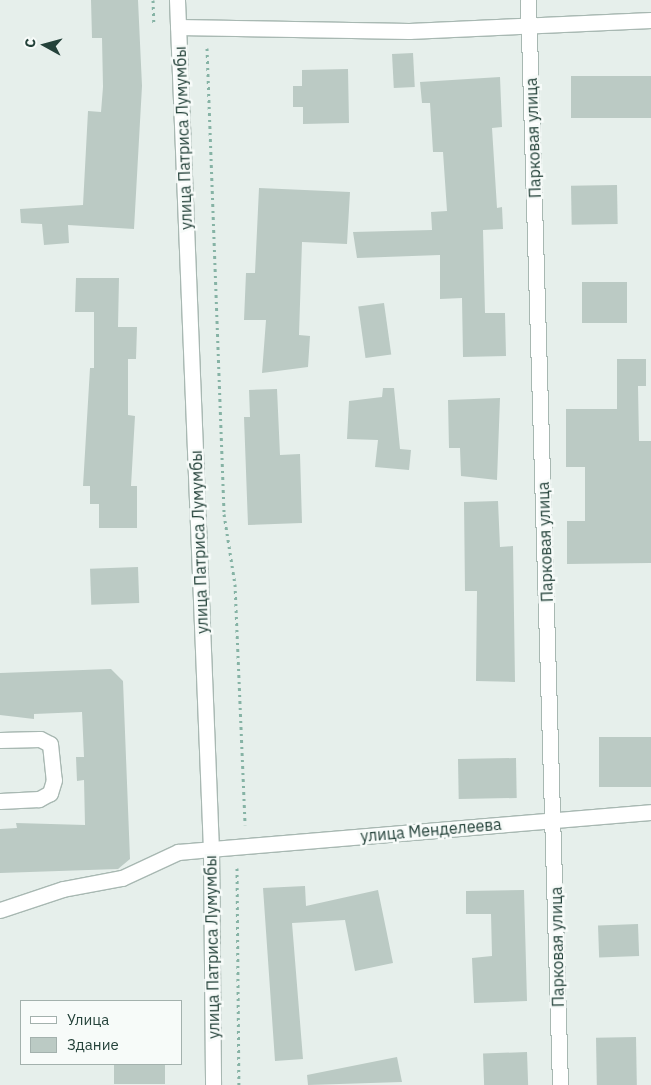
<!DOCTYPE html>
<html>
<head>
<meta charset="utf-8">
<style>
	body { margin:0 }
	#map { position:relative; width:651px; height:1085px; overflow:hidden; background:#e6efeb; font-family:"IBM Plex Sans",sans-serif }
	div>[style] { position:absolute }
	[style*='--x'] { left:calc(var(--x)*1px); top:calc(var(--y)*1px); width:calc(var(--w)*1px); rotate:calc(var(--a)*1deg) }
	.building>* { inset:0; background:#bbcac4; transform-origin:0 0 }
	.path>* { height:3px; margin-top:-1.5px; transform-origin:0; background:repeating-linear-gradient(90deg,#86b3a5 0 2.5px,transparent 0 6.5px) }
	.roads { filter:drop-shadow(1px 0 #a8b8b2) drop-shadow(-1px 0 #a8b8b2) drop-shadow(0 1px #a8b8b2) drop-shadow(0 -1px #a8b8b2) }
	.lane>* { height:15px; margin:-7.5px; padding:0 7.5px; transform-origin:7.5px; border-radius:7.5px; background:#fff }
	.street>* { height:15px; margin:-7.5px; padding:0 7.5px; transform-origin:7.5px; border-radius:7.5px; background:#fff }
	.secondary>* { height:15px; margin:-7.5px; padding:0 7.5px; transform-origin:7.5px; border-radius:7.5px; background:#fff }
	span { translate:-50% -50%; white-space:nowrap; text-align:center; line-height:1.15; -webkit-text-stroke:5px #f7fbf9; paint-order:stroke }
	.street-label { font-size:16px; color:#24423a }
	.legend { position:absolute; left:20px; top:1000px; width:162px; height:65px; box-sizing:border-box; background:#f7fbf9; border:1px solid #a3b1ad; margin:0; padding:6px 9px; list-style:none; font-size:15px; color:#24423a }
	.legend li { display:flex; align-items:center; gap:10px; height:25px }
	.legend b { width:25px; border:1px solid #a3b1ad }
	.north { position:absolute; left:20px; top:20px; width:50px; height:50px; -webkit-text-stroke:4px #f7fbf9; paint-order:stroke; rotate:277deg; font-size:14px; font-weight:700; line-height:20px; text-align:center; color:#24423a }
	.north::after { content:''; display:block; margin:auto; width:18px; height:22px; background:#24423a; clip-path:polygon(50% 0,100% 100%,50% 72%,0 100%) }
</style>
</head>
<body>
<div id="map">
	<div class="building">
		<i style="clip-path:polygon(91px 0,138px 0,142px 86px,134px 229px,68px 225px,69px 243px,44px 245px,42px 224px,21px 223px,20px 209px,83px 205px,88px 111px,101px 112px,103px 87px,102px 38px,92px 38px)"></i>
		<i style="left:413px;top:53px;width:34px;height:21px;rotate:87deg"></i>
		<i style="clip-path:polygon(348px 69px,349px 123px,303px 124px,303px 107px,293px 107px,293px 86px,302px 86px,302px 70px)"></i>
		<i style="left:651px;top:76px;width:42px;height:80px;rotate:90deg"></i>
		<i style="clip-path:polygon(500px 77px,502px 127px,492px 128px,497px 208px,502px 207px,503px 229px,483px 230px,485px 313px,505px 313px,506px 356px,463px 357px,462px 298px,440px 299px,440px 255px,357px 258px,353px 232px,432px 230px,431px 212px,447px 211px,443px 152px,433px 152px,430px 103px,422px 103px,420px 82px)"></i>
		<i style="left:617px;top:185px;width:39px;height:46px;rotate:89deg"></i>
		<i style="clip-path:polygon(259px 188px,350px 192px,347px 244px,302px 242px,299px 335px,310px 336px,308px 367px,262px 373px,266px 320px,244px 320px,246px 273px,255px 273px)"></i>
		<i style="clip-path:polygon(76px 278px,119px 278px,118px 327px,137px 327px,136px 359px,128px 359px,128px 415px,135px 416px,131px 486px,137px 486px,137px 528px,99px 528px,99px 504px,90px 504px,90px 486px,83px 486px,90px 368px,94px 368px,94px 312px,75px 312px)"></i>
		<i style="left:582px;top:282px;width:45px;height:41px"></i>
		<i style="left:384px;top:303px;width:52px;height:26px;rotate:82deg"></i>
		<i style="clip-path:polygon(617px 359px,646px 359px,646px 386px,638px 386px,639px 441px,651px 441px,651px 563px,567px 564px,567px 521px,585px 521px,585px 467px,566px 467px,566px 409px,617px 409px)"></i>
		<i style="clip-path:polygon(383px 388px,394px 388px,400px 449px,411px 450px,409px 470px,375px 467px,378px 440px,347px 439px,349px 401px,382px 397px)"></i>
		<i style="clip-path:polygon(277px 389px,280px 455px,300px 454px,302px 523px,248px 525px,244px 417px,250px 417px,249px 390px)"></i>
		<i style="clip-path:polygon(500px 398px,497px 480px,461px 476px,460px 448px,449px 448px,448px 400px)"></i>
		<i style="clip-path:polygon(498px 501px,500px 547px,513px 546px,515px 682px,476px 681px,477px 591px,465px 591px,464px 502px)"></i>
		<i style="left:138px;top:567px;width:36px;height:48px;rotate:88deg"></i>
		<i style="clip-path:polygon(111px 669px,123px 681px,130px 859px,118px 869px,0 873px,0 829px,17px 828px,16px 823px,85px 825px,84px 780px,77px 781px,76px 757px,84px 757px,82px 712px,34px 714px,34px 719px,0 715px,0 673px)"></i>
		<i style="left:651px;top:737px;width:50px;height:52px;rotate:90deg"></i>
		<i style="left:516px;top:758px;width:40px;height:58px;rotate:89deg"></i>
		<i style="clip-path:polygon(305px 886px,306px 906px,378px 890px,393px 963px,355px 971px,345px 920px,292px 923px,303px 1059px,275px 1061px,263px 888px)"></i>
		<i style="clip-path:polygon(524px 890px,527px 1001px,474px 1003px,472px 958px,492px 956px,491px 914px,466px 914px,466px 891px)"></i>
		<i style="left:638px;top:924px;width:32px;height:40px;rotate:88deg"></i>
		<i style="left:636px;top:1037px;width:48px;height:40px;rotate:89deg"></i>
		<i style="left:527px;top:1052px;width:33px;height:44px;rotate:88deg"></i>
		<i style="clip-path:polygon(397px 1057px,402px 1082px,308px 1085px,307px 1075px)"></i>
		<i style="left:114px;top:1064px;width:51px;height:20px"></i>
	</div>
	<div class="path">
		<i style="--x:153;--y:0;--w:25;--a:88"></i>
		<i style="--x:207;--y:48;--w:466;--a:87.9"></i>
		<i style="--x:224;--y:514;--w:71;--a:81.1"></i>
		<i style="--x:235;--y:584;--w:241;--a:87.6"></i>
		<i style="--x:237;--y:868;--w:217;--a:89.5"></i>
	</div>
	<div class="roads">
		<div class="lane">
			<i style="--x:178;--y:27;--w:231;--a:1"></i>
			<i style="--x:409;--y:31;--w:242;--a:-2.6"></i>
			<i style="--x:0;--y:740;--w:40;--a:-1.4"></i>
			<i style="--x:40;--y:739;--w:11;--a:27"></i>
			<i style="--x:50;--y:744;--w:36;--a:84"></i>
			<i style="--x:54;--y:780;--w:14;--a:107"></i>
			<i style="--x:50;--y:793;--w:13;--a:151"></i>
			<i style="--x:39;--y:799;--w:39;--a:177"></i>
			<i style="--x:0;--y:910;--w:66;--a:-18.4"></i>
			<i style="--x:63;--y:889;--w:60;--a:-10.6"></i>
			<i style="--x:122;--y:878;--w:62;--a:-24.9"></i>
			<i style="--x:178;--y:852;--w:33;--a:-5"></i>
		</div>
		<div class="street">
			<i style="--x:528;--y:0;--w:1085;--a:88.31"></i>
			<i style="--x:211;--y:849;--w:442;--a:-4.8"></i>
		</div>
		<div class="secondary">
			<i style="--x:177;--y:0;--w:850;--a:87.71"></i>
			<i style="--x:211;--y:849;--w:236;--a:89.5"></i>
		</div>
	</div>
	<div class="street-label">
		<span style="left:183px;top:138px;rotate:-92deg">улица Патриса Лумумбы</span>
		<span style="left:533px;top:138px;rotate:-92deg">Парковая улица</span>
		<span style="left:199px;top:542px;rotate:-92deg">улица Патриса Лумумбы</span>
		<span style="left:545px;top:542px;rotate:-92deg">Парковая улица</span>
		<span style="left:431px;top:830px;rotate:-5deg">улица Менделеева</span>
		<span style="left:212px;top:947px;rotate:-91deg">улица Патриса Лумумбы</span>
		<span style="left:557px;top:947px;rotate:-91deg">Парковая улица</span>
	</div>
	<ul class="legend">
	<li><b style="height:6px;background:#fff"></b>Улица</li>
	<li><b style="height:14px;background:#bbcac4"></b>Здание</li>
	</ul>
	<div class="north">С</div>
</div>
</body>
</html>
